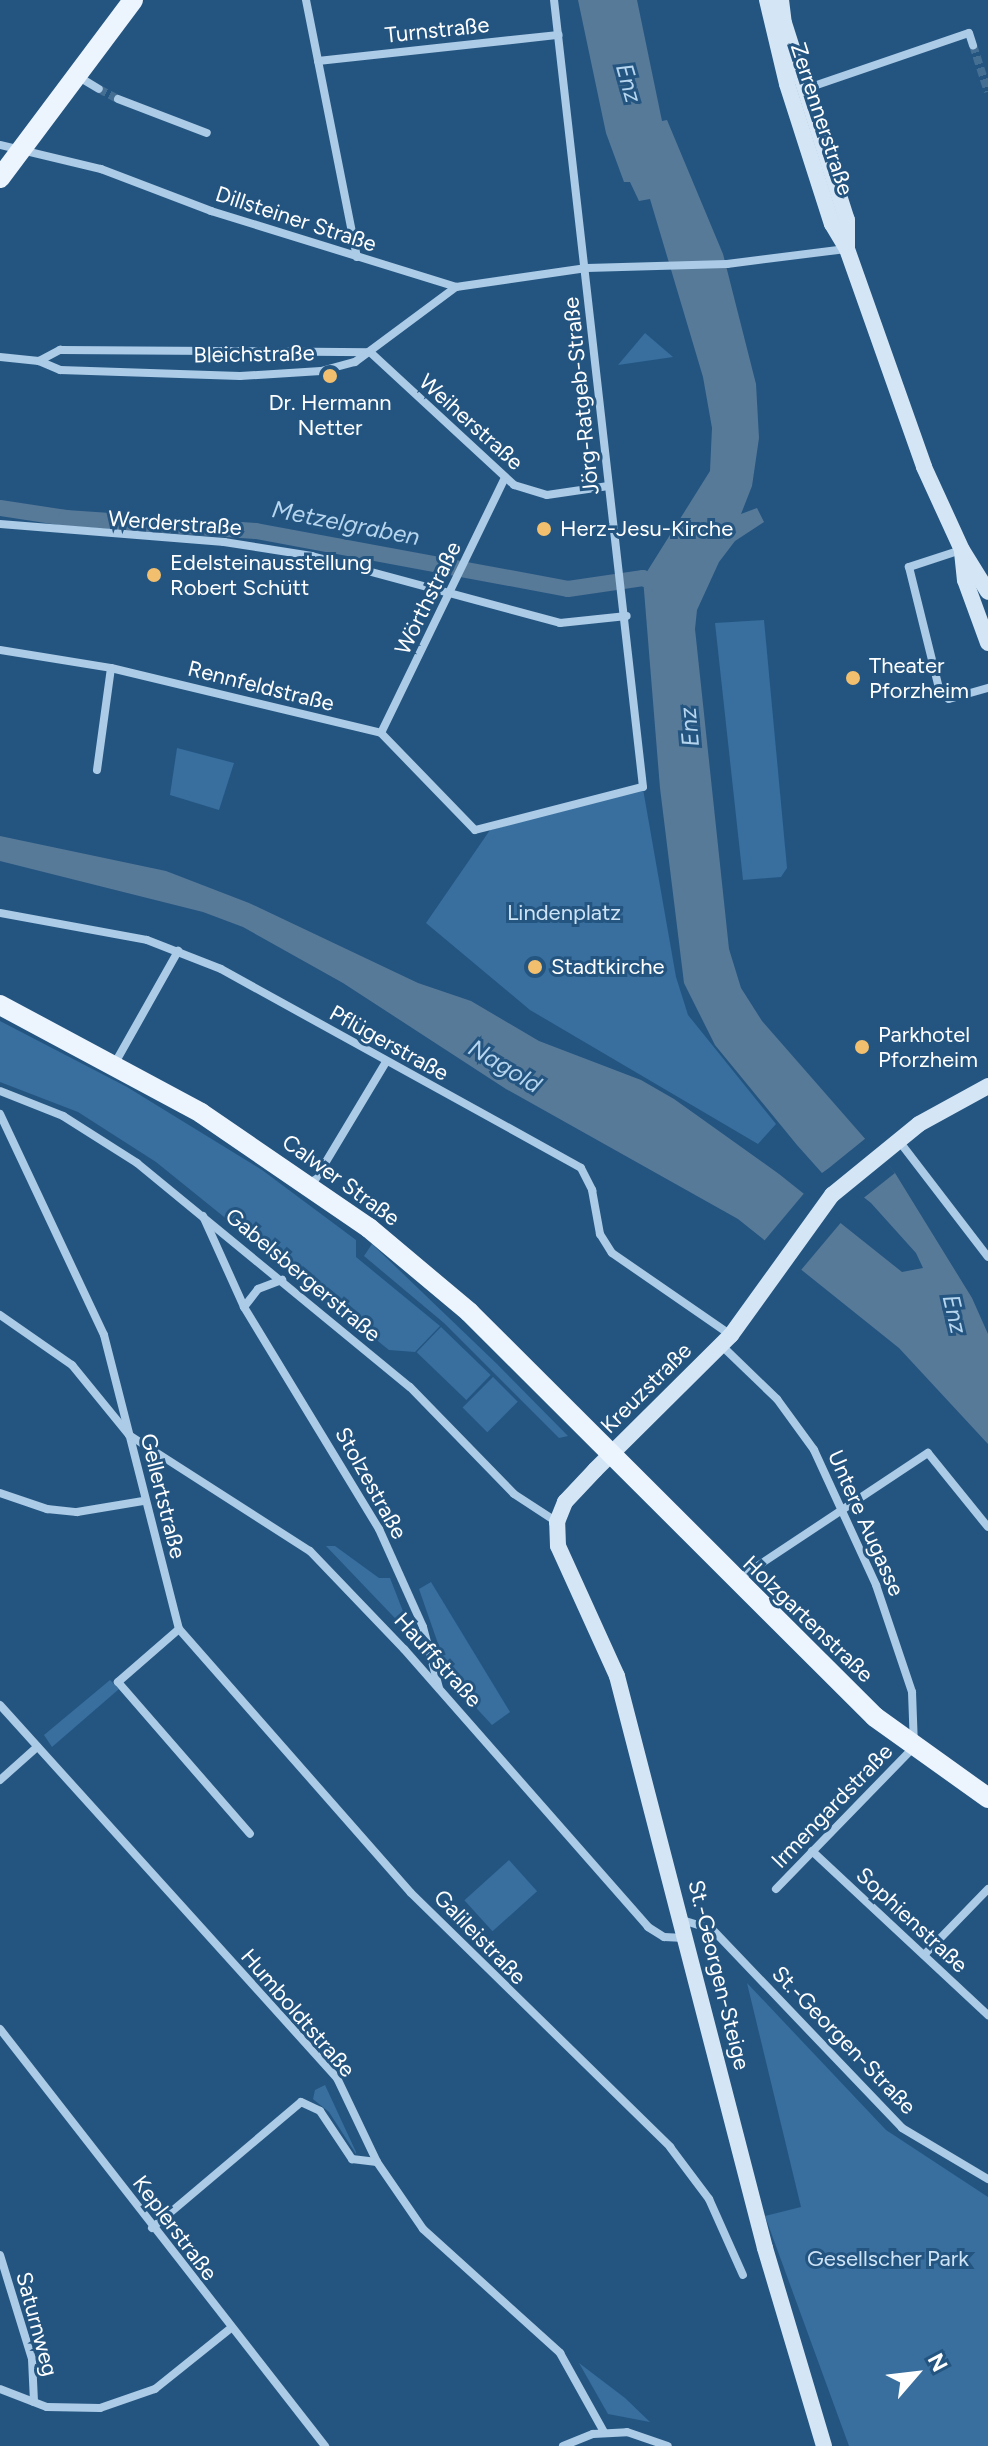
<!DOCTYPE html>
<html>
<head>
<meta charset="utf-8">
<style>
	body { margin:0 }
	#map { position:relative; width:988px; height:2446px; overflow:hidden; background:#245580; font-family:Figtree,sans-serif }
	div>[style] { position:absolute }
	[style*='--x'] { left:calc(var(--x)*1px); top:calc(var(--y)*1px); width:calc(var(--w)*1px); rotate:calc(var(--a)*1deg) }
	.green>* { inset:0; background:#386f9e; transform-origin:0 0 }
	.water>* { inset:0; background:#587a99 }
	.pier>* { inset:0; background:#245580; transform-origin:0 0 }
	.canal>* { height:16px; margin:-8px; padding:0 8px; transform-origin:8px; border-radius:8px; background:#587a99 }
	.minor-tunnel>* { height:8px; margin-top:-4px; transform-origin:0; background:repeating-linear-gradient(90deg,#456e93 0 8px,transparent 0 12px) }
	.minor>* { height:8px; margin:-4px; padding:0 4px; transform-origin:4px; border-radius:4px; background:#abcbe7 }
	.secondary>* { height:16px; margin:-8px; padding:0 8px; transform-origin:8px; border-radius:8px; background:#d4e6f6 }
	.primary>* { height:20px; margin:-10px; padding:0 10px; transform-origin:10px; border-radius:10px; background:#ecf4fd }
	.dots>* { width:22px; height:22px; translate:-50% -50%; box-sizing:border-box; border:4px solid #245580; border-radius:50% }
	span { translate:-50% -50%; white-space:nowrap; text-align:center; line-height:1.15; -webkit-text-stroke:6px #245580; paint-order:stroke }
	.street-label { font-size:22px; color:#fff }
	.poi-label { font-size:22px; color:#fff }
	.left { translate:0 -50%; text-align:left }
	.park-label { font-size:22px; color:#cee3f5 }
	.water-label { font-size:24px; color:#b6d5ee; font-style:italic }
	.north { position:absolute; left:876px; top:2334px; width:80px; height:80px; -webkit-text-stroke:6px #245580; paint-order:stroke; rotate:62deg; font-size:22px; font-weight:700; line-height:32px; text-align:center; color:#fff }
	.north::after { content:''; display:block; margin:auto; width:28px; height:36px; background:#fff; clip-path:polygon(50% 0,100% 100%,50% 72%,0 100%) }
</style>
</head>
<body>
<div id="map">
	<div class="green">
		<i style="clip-path:polygon(645px 333px,673px 357px,618px 365px)"></i>
		<i style="clip-path:polygon(764px 620px,787px 868px,781px 877px,743px 880px,715px 623px)"></i>
		<i style="clip-path:polygon(177px 748px,234px 763px,219px 810px,170px 795px)"></i>
		<i style="clip-path:polygon(643px 789px,676px 977px,688px 1015px,776px 1124px,758px 1144px,530px 1010px,426px 923px,490px 830px)"></i>
		<i style="clip-path:polygon(0 1021px,127px 1087px,262px 1170px,356px 1240px,356px 1257px,440px 1326px,415px 1352px,389px 1350px,156px 1162px,78px 1112px,0 1082px)"></i>
		<i style="clip-path:polygon(372px 1244px,497px 1364px,568px 1436px,559px 1438px,444px 1323px,364px 1256px)"></i>
		<i style="left:441px;top:1327px;width:69px;height:35px;rotate:44deg"></i>
		<i style="left:493px;top:1377px;width:35px;height:43px;rotate:45deg"></i>
		<i style="clip-path:polygon(326px 1546px,335px 1546px,379px 1578px,390px 1578px,413px 1637px)"></i>
		<i style="clip-path:polygon(431px 1582px,510px 1712px,492px 1725px,455px 1685px,443px 1658px,419px 1589px)"></i>
		<i style="clip-path:polygon(110px 1680px,119px 1689px,52px 1747px,44px 1735px)"></i>
		<i style="left:509px;top:1860px;width:42px;height:60px;rotate:48deg"></i>
		<i style="clip-path:polygon(747px 1983px,886px 2130px,988px 2197px,988px 2446px,849px 2446px,765px 2216px,801px 2207px)"></i>
		<i style="clip-path:polygon(325px 2085px,356px 2152px,356px 2154px,329px 2112px,313px 2099px,315px 2090px)"></i>
		<i style="clip-path:polygon(579px 2363px,625px 2398px,650px 2422px,608px 2414px)"></i>
	</div>
	<div class="water">
		<i style="clip-path:polygon(578px 0,637px 0,662px 121px,667px 120px,723px 254px,756px 384px,759px 438px,752px 486px,741px 514px,757px 508px,764px 522px,735px 541px,719px 562px,697px 610px,695px 629px,729px 949px,741px 988px,762px 1021px,895px 1173px,972px 1298px,988px 1334px,988px 1444px,899px 1348px,738px 1219px,506px 1089px,343px 983px,243px 927px,203px 912px,0 861px,0 836px,166px 871px,249px 903px,418px 983px,471px 1001px,539px 1041px,641px 1080px,674px 1099px,779px 1174px,902px 1272px,923px 1268px,916px 1253px,871px 1203px,828px 1169px,822px 1173px,797px 1145px,715px 1045px,684px 983px,660px 788px,643px 578px,710px 471px,712px 428px,703px 377px,650px 199px,639px 201px,630px 182px,624px 182px,606px 133px)"></i>
	</div>
	<div class="pier">
		<i style="clip-path:polygon(866px 1138px,895px 1173px,861px 1200px,828px 1174px,819px 1176px)"></i>
		<i style="left:806px;top:1191px;width:47px;height:69px;rotate:40deg"></i>
	</div>
	<div class="canal">
		<i style="--x:0;--y:508;--w:67;--a:8.6"></i>
		<i style="--x:66;--y:518;--w:190;--a:3.9"></i>
		<i style="--x:256;--y:531;--w:317;--a:10.5"></i>
		<i style="--x:568;--y:589;--w:76;--a:-8.3"></i>
		<i style="--x:643;--y:578;--w:20;--a:24"></i>
	</div>
	<div class="minor-tunnel">
		<i style="--x:973;--y:45;--w:49;--a:72.3"></i>
		<i style="--x:99;--y:89;--w:21;--a:28"></i>
	</div>
	<div class="minor">
		<i style="--x:306;--y:0;--w:262;--a:78.8"></i>
		<i style="--x:318;--y:61;--w:242;--a:-6.2"></i>
		<i style="--x:79;--y:77;--w:23;--a:31"></i>
		<i style="--x:805;--y:89;--w:173;--a:-18.9"></i>
		<i style="--x:969;--y:33;--w:13;--a:72"></i>
		<i style="--x:118;--y:99;--w:95;--a:20.9"></i>
		<i style="--x:0;--y:145;--w:104;--a:13.4"></i>
		<i style="--x:101;--y:169;--w:118;--a:20.9"></i>
		<i style="--x:211;--y:211;--w:257;--a:17.2"></i>
		<i style="--x:456;--y:287;--w:132;--a:-8.3"></i>
		<i style="--x:587;--y:268;--w:140;--a:-1.6"></i>
		<i style="--x:727;--y:264;--w:120;--a:-7.2"></i>
		<i style="--x:370;--y:352;--w:196;--a:42.7"></i>
		<i style="--x:514;--y:485;--w:34;--a:17"></i>
		<i style="--x:547;--y:495;--w:62;--a:-8.4"></i>
		<i style="--x:0;--y:357;--w:39;--a:6"></i>
		<i style="--x:39;--y:361;--w:23;--a:23"></i>
		<i style="--x:60;--y:370;--w:180;--a:1.9"></i>
		<i style="--x:240;--y:376;--w:81;--a:-3.5"></i>
		<i style="--x:321;--y:371;--w:35;--a:-15"></i>
		<i style="--x:355;--y:362;--w:126;--a:-36.6"></i>
		<i style="--x:39;--y:361;--w:24;--a:-28"></i>
		<i style="--x:60;--y:350;--w:310;--a:0.4"></i>
		<i style="--x:0;--y:524;--w:225;--a:4.6"></i>
		<i style="--x:224;--y:542;--w:89;--a:9"></i>
		<i style="--x:312;--y:556;--w:257;--a:15.1"></i>
		<i style="--x:560;--y:623;--w:67;--a:-6"></i>
		<i style="--x:961;--y:550;--w:55;--a:161.9"></i>
		<i style="--x:909;--y:567;--w:129;--a:76.1"></i>
		<i style="--x:940;--y:692;--w:11;--a:38"></i>
		<i style="--x:949;--y:699;--w:41;--a:-15.8"></i>
		<i style="--x:0;--y:650;--w:112;--a:9.2"></i>
		<i style="--x:111;--y:668;--w:278;--a:13.5"></i>
		<i style="--x:381;--y:733;--w:135;--a:45.9"></i>
		<i style="--x:475;--y:830;--w:173;--a:-14.4"></i>
		<i style="--x:643;--y:787;--w:792;--a:-96.45"></i>
		<i style="--x:381;--y:733;--w:284;--a:-64.1"></i>
		<i style="--x:97;--y:770;--w:103;--a:-82.2"></i>
		<i style="--x:0;--y:913;--w:149;--a:10.4"></i>
		<i style="--x:147;--y:940;--w:79;--a:21.4"></i>
		<i style="--x:221;--y:969;--w:411;--a:28.9"></i>
		<i style="--x:581;--y:1168;--w:25;--a:63"></i>
		<i style="--x:592;--y:1190;--w:45;--a:79.7"></i>
		<i style="--x:600;--y:1234;--w:22;--a:58"></i>
		<i style="--x:612;--y:1253;--w:145;--a:34.6"></i>
		<i style="--x:115;--y:1063;--w:129;--a:-60.6"></i>
		<i style="--x:0;--y:1091;--w:68;--a:21.6"></i>
		<i style="--x:63;--y:1116;--w:88;--a:32.4"></i>
		<i style="--x:137;--y:1163;--w:353;--a:39.4"></i>
		<i style="--x:410;--y:1387;--w:149;--a:45.8"></i>
		<i style="--x:514;--y:1494;--w:51;--a:33.1"></i>
		<i style="--x:0;--y:1114;--w:244;--a:64.8"></i>
		<i style="--x:104;--y:1335;--w:303;--a:75.7"></i>
		<i style="--x:179;--y:1629;--w:351;--a:48.7"></i>
		<i style="--x:411;--y:1893;--w:363;--a:44.4"></i>
		<i style="--x:670;--y:2147;--w:65;--a:53.1"></i>
		<i style="--x:709;--y:2199;--w:83;--a:65.9"></i>
		<i style="--x:899;--y:1141;--w:146;--a:52.5"></i>
		<i style="--x:312;--y:1185;--w:144;--a:-59"></i>
		<i style="--x:203;--y:1216;--w:100;--a:65.7"></i>
		<i style="--x:244;--y:1307;--w:260;--a:58.7"></i>
		<i style="--x:379;--y:1529;--w:107;--a:65.8"></i>
		<i style="--x:423;--y:1627;--w:63;--a:75.3"></i>
		<i style="--x:244;--y:1307;--w:23;--a:-52"></i>
		<i style="--x:258;--y:1289;--w:26;--a:-21"></i>
		<i style="--x:0;--y:1315;--w:88;--a:34.8"></i>
		<i style="--x:72;--y:1365;--w:90;--a:50.8"></i>
		<i style="--x:129;--y:1435;--w:215;--a:32.7"></i>
		<i style="--x:310;--y:1551;--w:136;--a:46.2"></i>
		<i style="--x:404;--y:1649;--w:370;--a:48.7"></i>
		<i style="--x:648;--y:1927;--w:19;--a:32"></i>
		<i style="--x:664;--y:1937;--w:21;--a:3"></i>
		<i style="--x:721;--y:1345;--w:78;--a:44"></i>
		<i style="--x:777;--y:1399;--w:63;--a:54"></i>
		<i style="--x:814;--y:1450;--w:149;--a:65.3"></i>
		<i style="--x:876;--y:1585;--w:113;--a:71.4"></i>
		<i style="--x:912;--y:1692;--w:55;--a:87.9"></i>
		<i style="--x:914;--y:1747;--w:198;--a:134.2"></i>
		<i style="--x:0;--y:1493;--w:50;--a:18.8"></i>
		<i style="--x:47;--y:1509;--w:30;--a:6"></i>
		<i style="--x:77;--y:1512;--w:67;--a:-9.5"></i>
		<i style="--x:738;--y:1579;--w:228;--a:-33.6"></i>
		<i style="--x:928;--y:1453;--w:95;--a:51"></i>
		<i style="--x:179;--y:1629;--w:81;--a:139"></i>
		<i style="--x:118;--y:1682;--w:201;--a:49"></i>
		<i style="--x:0;--y:1705;--w:503;--a:47.9"></i>
		<i style="--x:337;--y:2078;--w:93;--a:64.5"></i>
		<i style="--x:377;--y:2162;--w:81;--a:55.5"></i>
		<i style="--x:423;--y:2229;--w:185;--a:42.1"></i>
		<i style="--x:560;--y:2353;--w:90;--a:60.9"></i>
		<i style="--x:0;--y:1780;--w:50;--a:-41.7"></i>
		<i style="--x:812;--y:1851;--w:241;--a:43"></i>
		<i style="--x:682;--y:1920;--w:31;--a:17"></i>
		<i style="--x:712;--y:1929;--w:275;--a:46.3"></i>
		<i style="--x:902;--y:2128;--w:100;--a:30.7"></i>
		<i style="--x:924;--y:1955;--w:92;--a:-45.9"></i>
		<i style="--x:0;--y:2029;--w:529;--a:52.07"></i>
		<i style="--x:152;--y:2228;--w:195;--a:-40.2"></i>
		<i style="--x:301;--y:2102;--w:21;--a:25"></i>
		<i style="--x:320;--y:2111;--w:58;--a:56.3"></i>
		<i style="--x:352;--y:2159;--w:25;--a:7"></i>
		<i style="--x:0;--y:2255;--w:109;--a:72.9"></i>
		<i style="--x:32;--y:2359;--w:43;--a:87.3"></i>
		<i style="--x:0;--y:2389;--w:50;--a:21"></i>
		<i style="--x:47;--y:2407;--w:53;--a:1.1"></i>
		<i style="--x:100;--y:2408;--w:58;--a:-19.1"></i>
		<i style="--x:155;--y:2389;--w:96;--a:-38.7"></i>
		<i style="--x:563;--y:2446;--w:32;--a:-22"></i>
		<i style="--x:593;--y:2434;--w:34;--a:-3"></i>
		<i style="--x:627;--y:2432;--w:43;--a:18.9"></i>
	</div>
	<div class="secondary">
		<i style="--x:767;--y:0;--w:86;--a:76.6"></i>
		<i style="--x:787;--y:84;--w:147;--a:72.2"></i>
		<i style="--x:832;--y:224;--w:29;--a:59"></i>
		<i style="--x:847;--y:249;--w:231;--a:70.5"></i>
		<i style="--x:924;--y:467;--w:91;--a:65.4"></i>
		<i style="--x:962;--y:550;--w:49;--a:58.2"></i>
		<i style="--x:781;--y:0;--w:23;--a:83"></i>
		<i style="--x:784;--y:23;--w:207;--a:72.3"></i>
		<i style="--x:847;--y:220;--w:28;--a:90"></i>
		<i style="--x:962;--y:552;--w:28;--a:84"></i>
		<i style="--x:965;--y:580;--w:67;--a:69.9"></i>
		<i style="--x:824;--y:2446;--w:207;--a:-106.6"></i>
		<i style="--x:765;--y:2248;--w:591;--a:-104.51"></i>
		<i style="--x:617;--y:1676;--w:143;--a:-114.4"></i>
		<i style="--x:558;--y:1546;--w:24;--a:-92"></i>
		<i style="--x:557;--y:1522;--w:22;--a:-68"></i>
		<i style="--x:565;--y:1502;--w:44;--a:-46.8"></i>
		<i style="--x:595;--y:1470;--w:192;--a:-44.8"></i>
		<i style="--x:731;--y:1335;--w:173;--a:-54.2"></i>
		<i style="--x:832;--y:1195;--w:112;--a:-39.2"></i>
		<i style="--x:919;--y:1124;--w:79;--a:-28.8"></i>
	</div>
	<div class="primary">
		<i style="--x:0;--y:178;--w:222;--a:-53.2"></i>
		<i style="--x:0;--y:1005;--w:228;--a:28.2"></i>
		<i style="--x:201;--y:1113;--w:204;--a:34.4"></i>
		<i style="--x:369;--y:1228;--w:131;--a:40"></i>
		<i style="--x:469;--y:1312;--w:573;--a:44.93"></i>
		<i style="--x:875;--y:1717;--w:139;--a:35.6"></i>
	</div>
	<div class="dots">
		<i style="left:330px;top:376px;background:#f1bf6e"></i>
		<i style="left:544px;top:529px;background:#f1bf6e"></i>
		<i style="left:154px;top:575px;background:#f1bf6e"></i>
		<i style="left:853px;top:678px;background:#f1bf6e"></i>
		<i style="left:535px;top:967px;background:#f1bf6e"></i>
		<i style="left:862px;top:1047px;background:#f1bf6e"></i>
	</div>
	<div class="street-label">
		<span style="left:437px;top:30px;rotate:-6deg">Turnstraße</span>
		<span style="left:822px;top:119px;rotate:72deg">Zerrennerstraße</span>
		<span style="left:296px;top:219px;rotate:18deg">Dillsteiner Straße</span>
		<span style="left:254px;top:354px;rotate:-1deg">Bleichstraße</span>
		<span style="left:581px;top:396px;rotate:-96deg">Jörg-Ratgeb-Straße</span>
		<span style="left:471px;top:422px;rotate:42deg">Weiherstraße</span>
		<span style="left:175px;top:523px;rotate:4deg">Werderstraße</span>
		<span style="left:428px;top:598px;rotate:-64deg">Wörthstraße</span>
		<span style="left:261px;top:686px;rotate:14deg">Rennfeldstraße</span>
		<span style="left:389px;top:1043px;rotate:29deg">Pflügerstraße</span>
		<span style="left:341px;top:1180px;rotate:36deg">Calwer Straße</span>
		<span style="left:303px;top:1275px;rotate:40deg">Gabelsbergerstraße</span>
		<span style="left:646px;top:1388px;rotate:-45deg">Kreuzstraße</span>
		<span style="left:371px;top:1483px;rotate:61deg">Stolzestraße</span>
		<span style="left:163px;top:1496px;rotate:76deg">Gellertstraße</span>
		<span style="left:866px;top:1523px;rotate:66deg">Untere Augasse</span>
		<span style="left:808px;top:1619px;rotate:44deg">Holzgartenstraße</span>
		<span style="left:438px;top:1660px;rotate:48deg">Hauffstraße</span>
		<span style="left:832px;top:1806px;rotate:-46deg">Irmengardstraße</span>
		<span style="left:912px;top:1920px;rotate:43deg">Sophienstraße</span>
		<span style="left:480px;top:1937px;rotate:46deg">Galileistraße</span>
		<span style="left:719px;top:1975px;rotate:76deg">St.-Georgen-Steige</span>
		<span style="left:298px;top:2013px;rotate:49deg">Humboldtstraße</span>
		<span style="left:844px;top:2040px;rotate:46deg">St.-Georgen-Straße</span>
		<span style="left:175px;top:2228px;rotate:53deg">Keplerstraße</span>
		<span style="left:37px;top:2324px;rotate:75deg">Saturnweg</span>
	</div>
	<div class="poi-label">
		<span style="left:330px;top:415px">Dr. Hermann<br>Netter</span>
		<span class="left" style="left:560px;top:529px">Herz-Jesu-Kirche</span>
		<span class="left" style="left:170px;top:575px">Edelsteinausstellung<br>Robert Schütt</span>
		<span class="left" style="left:869px;top:678px">Theater<br>Pforzheim</span>
		<span class="left" style="left:551px;top:967px">Stadtkirche</span>
		<span class="left" style="left:878px;top:1047px">Parkhotel<br>Pforzheim</span>
	</div>
	<div class="park-label">
		<span style="left:564px;top:913px">Lindenplatz</span>
		<span style="left:888px;top:2259px">Gesellscher Park</span>
	</div>
	<div class="water-label">
		<span style="left:629px;top:83px;rotate:74deg">Enz</span>
		<span style="left:346px;top:523px;rotate:11deg">Metzelgraben</span>
		<span style="left:689px;top:727px;rotate:-95deg">Enz</span>
		<span style="left:505px;top:1066px;rotate:31deg">Nagold</span>
		<span style="left:955px;top:1314px;rotate:77deg">Enz</span>
	</div>
	<div class="north">N</div>
</div>
</body>
</html>
